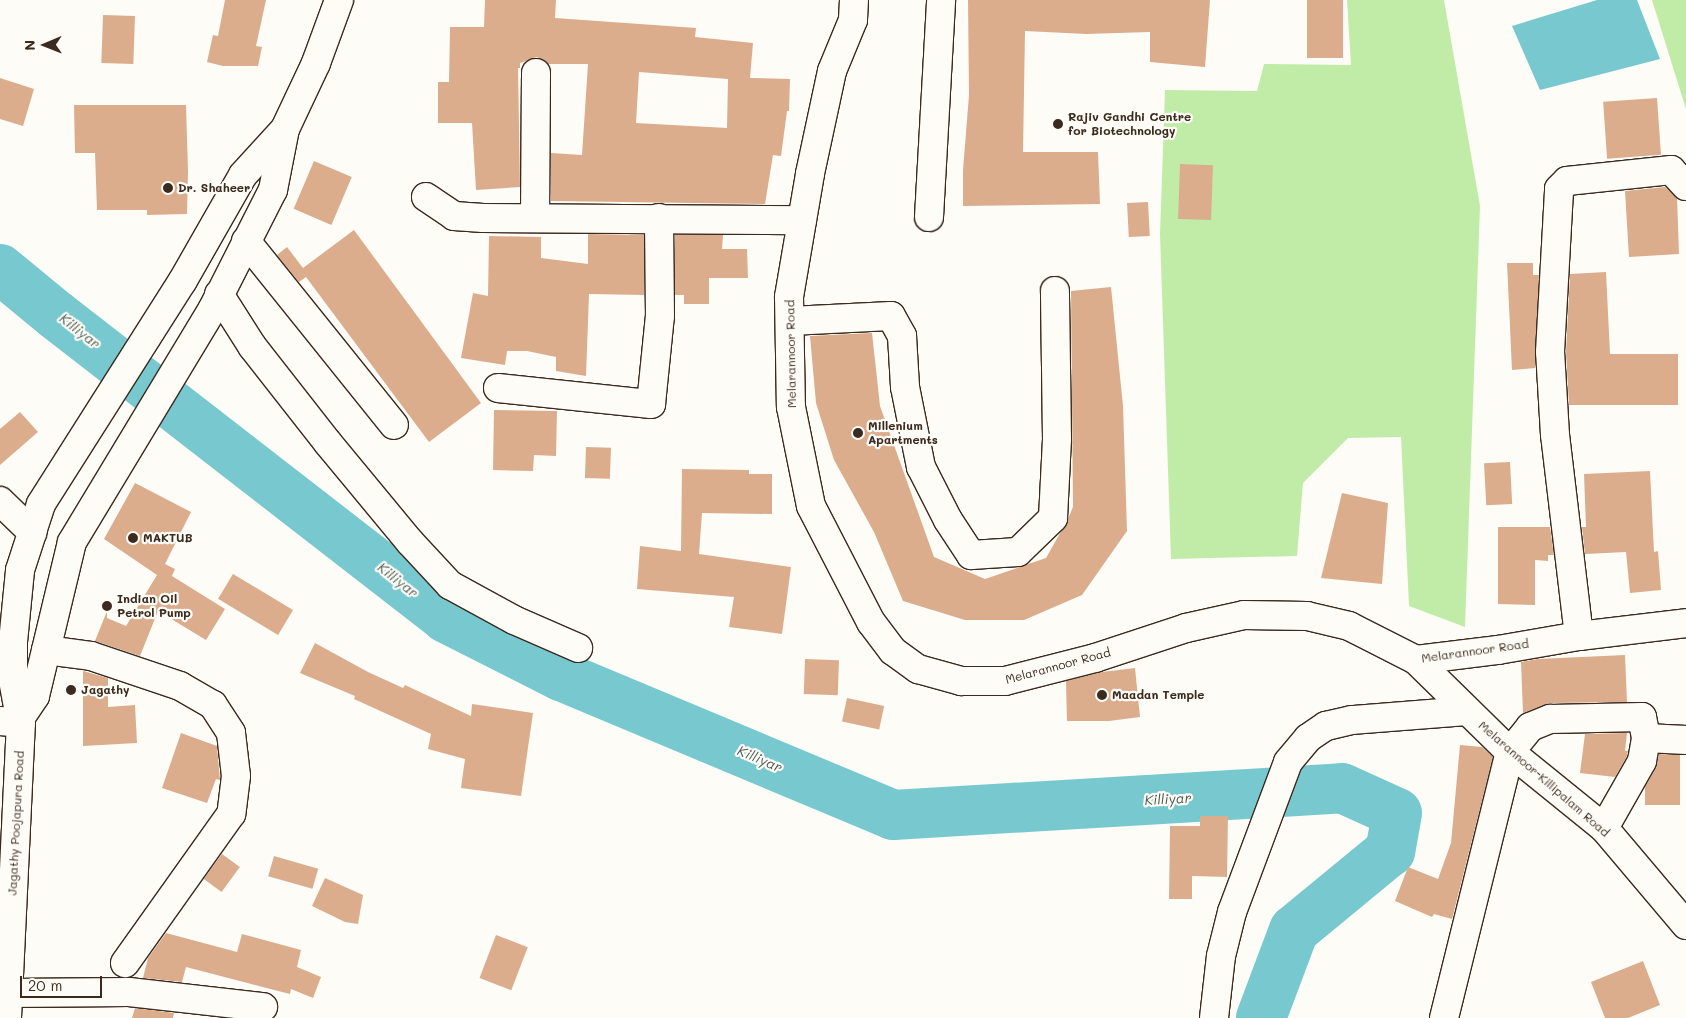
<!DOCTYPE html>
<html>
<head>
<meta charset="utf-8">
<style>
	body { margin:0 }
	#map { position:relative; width:1686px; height:1018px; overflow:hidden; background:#fdfcf7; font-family:Mali,sans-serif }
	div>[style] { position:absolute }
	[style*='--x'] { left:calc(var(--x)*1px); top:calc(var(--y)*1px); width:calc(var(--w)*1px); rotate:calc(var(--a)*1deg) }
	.green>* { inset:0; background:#c1eca8 }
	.water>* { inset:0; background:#77c9cf }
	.river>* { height:50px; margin:-25px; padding:0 25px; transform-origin:25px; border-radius:25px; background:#77c9cf }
	.building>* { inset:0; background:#dbad8d; transform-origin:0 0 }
	.roads { filter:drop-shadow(1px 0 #3b2a1e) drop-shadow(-1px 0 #3b2a1e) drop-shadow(0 1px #3b2a1e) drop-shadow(0 -1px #3b2a1e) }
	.minor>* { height:28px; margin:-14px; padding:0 14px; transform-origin:14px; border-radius:14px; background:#fdfcf7 }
	.major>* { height:28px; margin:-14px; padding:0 14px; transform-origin:14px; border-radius:14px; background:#fdfcf7 }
	.dots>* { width:14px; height:14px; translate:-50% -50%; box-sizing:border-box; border:2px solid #fdfcf7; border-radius:50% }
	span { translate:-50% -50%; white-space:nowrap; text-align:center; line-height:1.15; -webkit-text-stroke:4.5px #fdfcf7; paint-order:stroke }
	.poi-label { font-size:12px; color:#3b2a1e; font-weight:700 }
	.left { translate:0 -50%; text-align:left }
	.street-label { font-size:12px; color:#3b2a1e }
	.water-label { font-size:14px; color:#4d5a53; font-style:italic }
	.north { position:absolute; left:20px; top:20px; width:50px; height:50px; -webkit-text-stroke:4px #fdfcf7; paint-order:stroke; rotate:269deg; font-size:14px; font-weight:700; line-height:20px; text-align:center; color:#3b2a1e }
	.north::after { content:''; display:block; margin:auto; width:18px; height:22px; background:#3b2a1e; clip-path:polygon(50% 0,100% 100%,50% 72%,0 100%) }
	.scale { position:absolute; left:20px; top:976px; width:82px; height:22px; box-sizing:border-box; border:2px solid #3b2a1e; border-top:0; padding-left:6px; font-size:15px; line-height:18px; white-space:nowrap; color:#3b2a1e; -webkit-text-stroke:4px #fdfcf7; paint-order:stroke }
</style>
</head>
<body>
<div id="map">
	<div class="green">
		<i style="clip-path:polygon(1347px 0,1444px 0,1480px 206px,1465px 627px,1409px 606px,1401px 437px,1348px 438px,1303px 483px,1297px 556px,1171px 559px,1160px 234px,1165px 90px,1257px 91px,1264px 64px,1351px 65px)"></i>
		<i style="clip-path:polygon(1652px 0,1686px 0,1686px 109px)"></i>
	</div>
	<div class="water">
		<i style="clip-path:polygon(1597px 0,1637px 0,1660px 59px,1540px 90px,1512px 26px)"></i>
	</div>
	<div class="river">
		<i style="--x:0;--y:269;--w:72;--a:39.4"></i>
		<i style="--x:56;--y:315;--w:494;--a:37.8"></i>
		<i style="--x:446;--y:618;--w:129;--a:26.8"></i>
		<i style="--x:561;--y:676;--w:360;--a:22.7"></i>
		<i style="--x:893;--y:815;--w:450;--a:-3.4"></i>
		<i style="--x:1342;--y:788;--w:60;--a:24.4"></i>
		<i style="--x:1397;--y:813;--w:39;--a:100"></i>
		<i style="--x:1390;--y:851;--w:124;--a:140.5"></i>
		<i style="--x:1294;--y:930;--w:94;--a:110.6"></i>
	</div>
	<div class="building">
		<i style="clip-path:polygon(225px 0,266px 0,256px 46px,262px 47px,258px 66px,223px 66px,207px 62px,213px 35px,218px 36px)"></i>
		<i style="clip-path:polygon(evenodd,485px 0,556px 0,555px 18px,696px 28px,695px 37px,753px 43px,750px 78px,790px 79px,789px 111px,787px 111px,781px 156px,773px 155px,765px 204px,551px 201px,551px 153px,582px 155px,588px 64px,548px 64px,537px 57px,520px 63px,520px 68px,518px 68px,520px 187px,476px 190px,472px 123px,438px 123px,438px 82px,449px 82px,450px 27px,484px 27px,485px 0,639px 72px,728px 79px,727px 128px,636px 123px,639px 72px)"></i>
		<i style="clip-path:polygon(968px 0,1210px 0,1205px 67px,1150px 62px,1150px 32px,1086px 34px,1025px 31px,1023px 152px,1098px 152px,1100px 204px,963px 206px,963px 170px,969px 95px)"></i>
		<i style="left:1307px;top:0;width:36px;height:58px"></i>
		<i style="left:103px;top:15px;width:32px;height:48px;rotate:2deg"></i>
		<i style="clip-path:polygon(0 78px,34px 89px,23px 126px,0 119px)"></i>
		<i style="left:1657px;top:98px;width:57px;height:54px;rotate:86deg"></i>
		<i style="clip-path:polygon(74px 105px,186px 105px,188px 171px,187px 214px,147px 215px,147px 210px,97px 210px,95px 153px,75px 153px)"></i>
		<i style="left:314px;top:161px;width:41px;height:52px;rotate:23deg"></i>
		<i style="left:1180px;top:164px;width:33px;height:55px;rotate:2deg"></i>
		<i style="clip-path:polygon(1665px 187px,1677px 198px,1679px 254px,1629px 257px,1625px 191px)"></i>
		<i style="left:1148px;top:202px;width:34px;height:21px;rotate:87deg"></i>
		<i style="clip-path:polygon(354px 230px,481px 403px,429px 442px,306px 277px,299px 282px,277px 255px,287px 247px,303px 268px)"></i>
		<i style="clip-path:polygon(588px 234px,644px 235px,644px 295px,589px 294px,586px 376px,556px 371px,556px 357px,527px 351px,507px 351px,505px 365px,461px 358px,473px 293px,488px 296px,489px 236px,541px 237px,541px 258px,588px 264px)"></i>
		<i style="clip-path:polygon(675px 235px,723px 235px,722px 249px,747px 249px,748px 278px,709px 278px,709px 304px,684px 304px,684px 295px,675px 295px)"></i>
		<i style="clip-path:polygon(1507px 263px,1533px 263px,1533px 275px,1539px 275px,1535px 368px,1512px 370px)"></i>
		<i style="clip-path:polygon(1606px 272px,1610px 354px,1678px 354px,1678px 405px,1569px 405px,1566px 352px,1570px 274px)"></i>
		<i style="clip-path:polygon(1111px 287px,1123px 406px,1127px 531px,1082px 595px,1024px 620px,965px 620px,903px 601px,874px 532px,834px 460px,816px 403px,810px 336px,872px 333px,880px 406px,934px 557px,985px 579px,1046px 558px,1068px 519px,1073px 507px,1071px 291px)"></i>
		<i style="clip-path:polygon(494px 410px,557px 411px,556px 456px,534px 455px,533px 471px,493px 470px)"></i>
		<i style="clip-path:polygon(20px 412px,38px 432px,0 465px,0 429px)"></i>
		<i style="left:586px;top:447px;width:25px;height:31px;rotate:2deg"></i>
		<i style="left:1510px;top:462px;width:42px;height:26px;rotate:87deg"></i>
		<i style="clip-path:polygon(682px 469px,749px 470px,749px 474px,772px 474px,772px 514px,702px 513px,699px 554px,791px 567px,782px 634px,729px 627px,734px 597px,637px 589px,640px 546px,681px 551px)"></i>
		<i style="clip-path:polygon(1650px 471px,1654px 552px,1658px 551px,1661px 590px,1630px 593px,1626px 552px,1585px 554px,1582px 527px,1586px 527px,1584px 474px)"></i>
		<i style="clip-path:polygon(135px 483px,191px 512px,165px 564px,175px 569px,172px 576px,225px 609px,206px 640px,158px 611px,140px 656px,95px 641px,107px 611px,107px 618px,126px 626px,157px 575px,104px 539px)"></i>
		<i style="clip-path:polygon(1342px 493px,1388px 503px,1382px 584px,1321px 578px)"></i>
		<i style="clip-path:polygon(1498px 527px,1550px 527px,1554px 555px,1548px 555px,1548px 561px,1535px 560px,1535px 605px,1498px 604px)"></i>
		<i style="left:233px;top:574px;width:70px;height:29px;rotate:31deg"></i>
		<i style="clip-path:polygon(315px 643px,368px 672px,403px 688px,405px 685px,471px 716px,472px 704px,533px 713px,521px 796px,461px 788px,465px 759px,428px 749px,431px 734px,354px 699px,355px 696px,300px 673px)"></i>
		<i style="clip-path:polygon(1625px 655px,1627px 702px,1550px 703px,1523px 713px,1521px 662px,1538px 659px)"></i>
		<i style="left:805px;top:659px;width:34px;height:35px;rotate:2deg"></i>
		<i style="clip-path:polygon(1135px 668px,1140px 717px,1109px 721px,1067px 721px,1066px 681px,1102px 672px)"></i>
		<i style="clip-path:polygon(83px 671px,108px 678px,108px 707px,135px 705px,137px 743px,83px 746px)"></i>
		<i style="left:847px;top:698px;width:38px;height:24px;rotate:12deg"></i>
		<i style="clip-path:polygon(181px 733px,217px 746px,220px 780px,216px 779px,207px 803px,162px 788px)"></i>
		<i style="clip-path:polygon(1627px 733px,1625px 751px,1628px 751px,1627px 756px,1615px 777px,1580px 773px,1585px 734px)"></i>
		<i style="clip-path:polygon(1460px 745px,1482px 747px,1493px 757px,1452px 919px,1434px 914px,1432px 917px,1395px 901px,1408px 867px,1438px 879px,1451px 843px)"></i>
		<i style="clip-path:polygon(1659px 754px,1680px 755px,1680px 805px,1645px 805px,1645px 787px,1656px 768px)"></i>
		<i style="clip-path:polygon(1200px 816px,1228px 816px,1227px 877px,1192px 876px,1192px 899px,1169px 899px,1170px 826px,1200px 826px)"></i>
		<i style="left:222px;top:854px;width:22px;height:31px;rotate:36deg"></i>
		<i style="left:274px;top:856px;width:46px;height:21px;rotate:16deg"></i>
		<i style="clip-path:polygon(325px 878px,363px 895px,358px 924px,345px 922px,312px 906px)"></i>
		<i style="clip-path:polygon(166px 933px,237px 952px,242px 934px,301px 950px,297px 967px,321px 977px,313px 998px,291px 989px,290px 994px,186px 967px,182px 982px,143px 978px,148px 958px)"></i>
		<i style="left:496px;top:935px;width:34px;height:46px;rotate:21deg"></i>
		<i style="clip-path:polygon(1643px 961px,1660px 1005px,1628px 1018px,1605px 1018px,1591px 982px)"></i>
		<i style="clip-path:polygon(135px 1008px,174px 1013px,173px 1018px,132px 1018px)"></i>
	</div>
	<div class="roads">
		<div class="minor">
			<i style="--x:854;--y:0;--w:20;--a:93"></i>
			<i style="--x:853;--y:20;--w:55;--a:112.4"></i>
			<i style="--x:832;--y:71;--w:105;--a:102.1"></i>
			<i style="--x:810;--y:174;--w:125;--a:99.7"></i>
			<i style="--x:789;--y:297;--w:110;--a:89"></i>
			<i style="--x:791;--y:407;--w:101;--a:78.6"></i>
			<i style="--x:811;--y:506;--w:131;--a:62.7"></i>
			<i style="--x:871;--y:622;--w:36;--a:53"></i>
			<i style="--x:893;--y:651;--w:31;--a:36"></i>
			<i style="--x:918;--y:669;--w:45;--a:15.6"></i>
			<i style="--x:961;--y:681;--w:44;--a:0"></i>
			<i style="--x:1005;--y:681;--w:93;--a:-14.3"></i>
			<i style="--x:1095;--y:658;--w:96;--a:-18.2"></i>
			<i style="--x:1186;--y:628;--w:59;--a:-12.6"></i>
			<i style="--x:1244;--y:615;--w:63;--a:0.9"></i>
			<i style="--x:1307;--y:616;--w:43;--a:13.4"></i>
			<i style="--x:1349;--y:626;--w:75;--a:26.9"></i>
			<i style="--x:1416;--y:660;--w:83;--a:-7"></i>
			<i style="--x:1498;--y:650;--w:82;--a:-9.8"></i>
			<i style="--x:1579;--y:636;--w:108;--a:-6.9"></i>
			<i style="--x:426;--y:197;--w:34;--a:34"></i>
			<i style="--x:454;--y:216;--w:29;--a:4"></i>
			<i style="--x:483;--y:218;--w:319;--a:0.4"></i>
			<i style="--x:535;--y:217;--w:144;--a:-89.6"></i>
			<i style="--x:929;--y:217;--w:217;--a:-86.8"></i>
			<i style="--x:246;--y:241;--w:236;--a:51.2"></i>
			<i style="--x:219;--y:294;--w:62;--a:57.6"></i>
			<i style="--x:252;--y:346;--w:123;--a:51.9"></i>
			<i style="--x:328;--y:443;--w:129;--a:50.4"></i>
			<i style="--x:410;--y:542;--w:59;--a:47.1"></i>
			<i style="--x:450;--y:585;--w:73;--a:28.7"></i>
			<i style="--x:514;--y:620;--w:70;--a:23.6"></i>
			<i style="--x:790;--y:321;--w:101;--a:-2.8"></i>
			<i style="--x:891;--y:316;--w:23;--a:61"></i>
			<i style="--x:902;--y:336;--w:51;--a:86.6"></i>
			<i style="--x:905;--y:387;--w:82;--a:78.7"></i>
			<i style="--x:921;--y:467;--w:59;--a:63"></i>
			<i style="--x:948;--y:520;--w:42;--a:56.7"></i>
			<i style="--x:971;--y:555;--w:47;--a:-3.7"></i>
			<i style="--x:1018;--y:552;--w:49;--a:-44.2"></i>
			<i style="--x:1053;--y:518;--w:79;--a:-87.1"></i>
			<i style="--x:1057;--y:439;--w:148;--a:-90.8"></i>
			<i style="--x:498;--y:388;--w:154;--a:6"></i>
			<i style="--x:651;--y:404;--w:88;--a:-84.2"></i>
			<i style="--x:660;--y:316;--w:98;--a:-90.6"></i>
			<i style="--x:0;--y:501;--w:45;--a:44.1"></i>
			<i style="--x:1579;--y:636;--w:202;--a:-96.8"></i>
			<i style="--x:1555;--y:435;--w:83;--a:-93.4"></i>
			<i style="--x:1550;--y:352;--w:163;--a:-86.8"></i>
			<i style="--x:1559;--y:189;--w:11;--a:-45"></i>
			<i style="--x:1567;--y:181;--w:105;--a:-6"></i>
			<i style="--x:1671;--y:170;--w:22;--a:47"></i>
			<i style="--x:46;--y:650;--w:45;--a:7.6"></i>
			<i style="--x:91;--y:656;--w:94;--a:18.6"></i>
			<i style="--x:180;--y:686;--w:38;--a:30"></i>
			<i style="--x:213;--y:705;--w:33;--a:57"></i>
			<i style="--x:231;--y:733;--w:43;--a:83.4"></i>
			<i style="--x:236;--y:776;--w:38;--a:97"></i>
			<i style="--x:231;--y:814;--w:183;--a:125.4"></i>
			<i style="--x:1416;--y:660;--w:132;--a:44.4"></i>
			<i style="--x:1510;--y:752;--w:121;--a:39"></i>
			<i style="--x:1604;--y:828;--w:127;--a:49.8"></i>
			<i style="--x:0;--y:721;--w:21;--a:5"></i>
			<i style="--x:1604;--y:828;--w:77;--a:-60.4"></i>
			<i style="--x:1642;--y:761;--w:23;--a:-80"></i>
			<i style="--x:1646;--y:738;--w:40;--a:2.9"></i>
			<i style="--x:8;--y:993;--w:121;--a:-0.5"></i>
			<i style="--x:129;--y:992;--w:135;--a:6.4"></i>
			<i style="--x:1214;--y:1018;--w:62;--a:-83.6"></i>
			<i style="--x:1221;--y:956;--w:45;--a:-76"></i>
			<i style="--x:1232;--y:912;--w:160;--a:-69.5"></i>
			<i style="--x:1288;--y:762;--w:31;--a:-50"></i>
			<i style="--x:1308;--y:738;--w:22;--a:-34"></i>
			<i style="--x:1326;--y:726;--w:27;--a:-13"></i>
			<i style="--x:1352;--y:720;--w:114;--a:-4.5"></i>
			<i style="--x:1444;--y:1018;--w:274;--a:-76.1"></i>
			<i style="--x:1510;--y:752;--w:32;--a:-51"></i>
			<i style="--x:1530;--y:727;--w:22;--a:-22"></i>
			<i style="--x:1550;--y:719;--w:92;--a:-1.2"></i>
			<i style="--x:1642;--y:717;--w:21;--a:79"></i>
		</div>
		<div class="major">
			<i style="--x:21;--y:717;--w:25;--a:-56"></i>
			<i style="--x:35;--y:696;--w:158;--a:-76.5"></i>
			<i style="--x:72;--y:542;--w:271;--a:-58.9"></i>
			<i style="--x:212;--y:310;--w:135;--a:-63.1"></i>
			<i style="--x:273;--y:190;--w:62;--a:-78.9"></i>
			<i style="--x:285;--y:129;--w:73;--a:-64.8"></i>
			<i style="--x:316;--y:63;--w:67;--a:-69.9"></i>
			<i style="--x:7;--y:1018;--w:295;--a:-87.3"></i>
			<i style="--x:21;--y:723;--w:44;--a:-100.5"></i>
			<i style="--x:13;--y:680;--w:38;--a:-90"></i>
			<i style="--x:13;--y:642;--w:72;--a:-84.4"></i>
			<i style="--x:20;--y:570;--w:40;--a:-72"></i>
			<i style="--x:32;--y:532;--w:29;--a:-72"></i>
			<i style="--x:41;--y:504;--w:263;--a:-57.6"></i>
			<i style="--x:182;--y:282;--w:123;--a:-60.3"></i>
			<i style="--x:243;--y:175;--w:62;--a:-47.6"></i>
		</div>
	</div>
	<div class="dots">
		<i style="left:1058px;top:124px;background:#3b2a1e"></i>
		<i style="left:168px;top:188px;background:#3b2a1e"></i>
		<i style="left:858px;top:433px;background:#3b2a1e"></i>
		<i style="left:133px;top:538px;background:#3b2a1e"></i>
		<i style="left:107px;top:606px;background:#3b2a1e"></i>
		<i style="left:71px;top:690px;background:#3b2a1e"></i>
		<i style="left:1102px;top:695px;background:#3b2a1e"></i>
	</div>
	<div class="poi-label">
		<span class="left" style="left:1068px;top:124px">Rajiv Gandhi Centre<br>for Biotechnology</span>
		<span class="left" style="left:178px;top:188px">Dr. Shaheer</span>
		<span class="left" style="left:868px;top:433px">Millenium<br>Apartments</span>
		<span class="left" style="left:143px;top:538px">MAKTUB</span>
		<span class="left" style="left:117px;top:606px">Indian Oil<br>Petrol Pump</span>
		<span class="left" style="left:81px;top:690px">Jagathy</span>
		<span class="left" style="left:1112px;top:695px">Maadan Temple</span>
	</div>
	<div class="street-label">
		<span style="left:791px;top:354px;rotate:-91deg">Melarannoor Road</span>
		<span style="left:1475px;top:651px;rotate:-8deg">Melarannoor Road</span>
		<span style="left:1058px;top:666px;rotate:-15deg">Melarannoor Road</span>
		<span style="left:1544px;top:779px;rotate:41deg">Melarannoor-Killipalam Road</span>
		<span style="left:16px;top:823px;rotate:-87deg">Jagathy Poojapura Road</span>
	</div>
	<div class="water-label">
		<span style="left:80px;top:331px;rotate:38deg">Killiyar</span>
		<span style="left:398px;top:580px;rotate:38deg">Killiyar</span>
		<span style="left:760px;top:759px;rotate:23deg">Killiyar</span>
		<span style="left:1168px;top:799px;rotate:-3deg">Killiyar</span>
	</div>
	<div class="north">N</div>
	<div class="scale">20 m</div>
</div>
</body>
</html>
